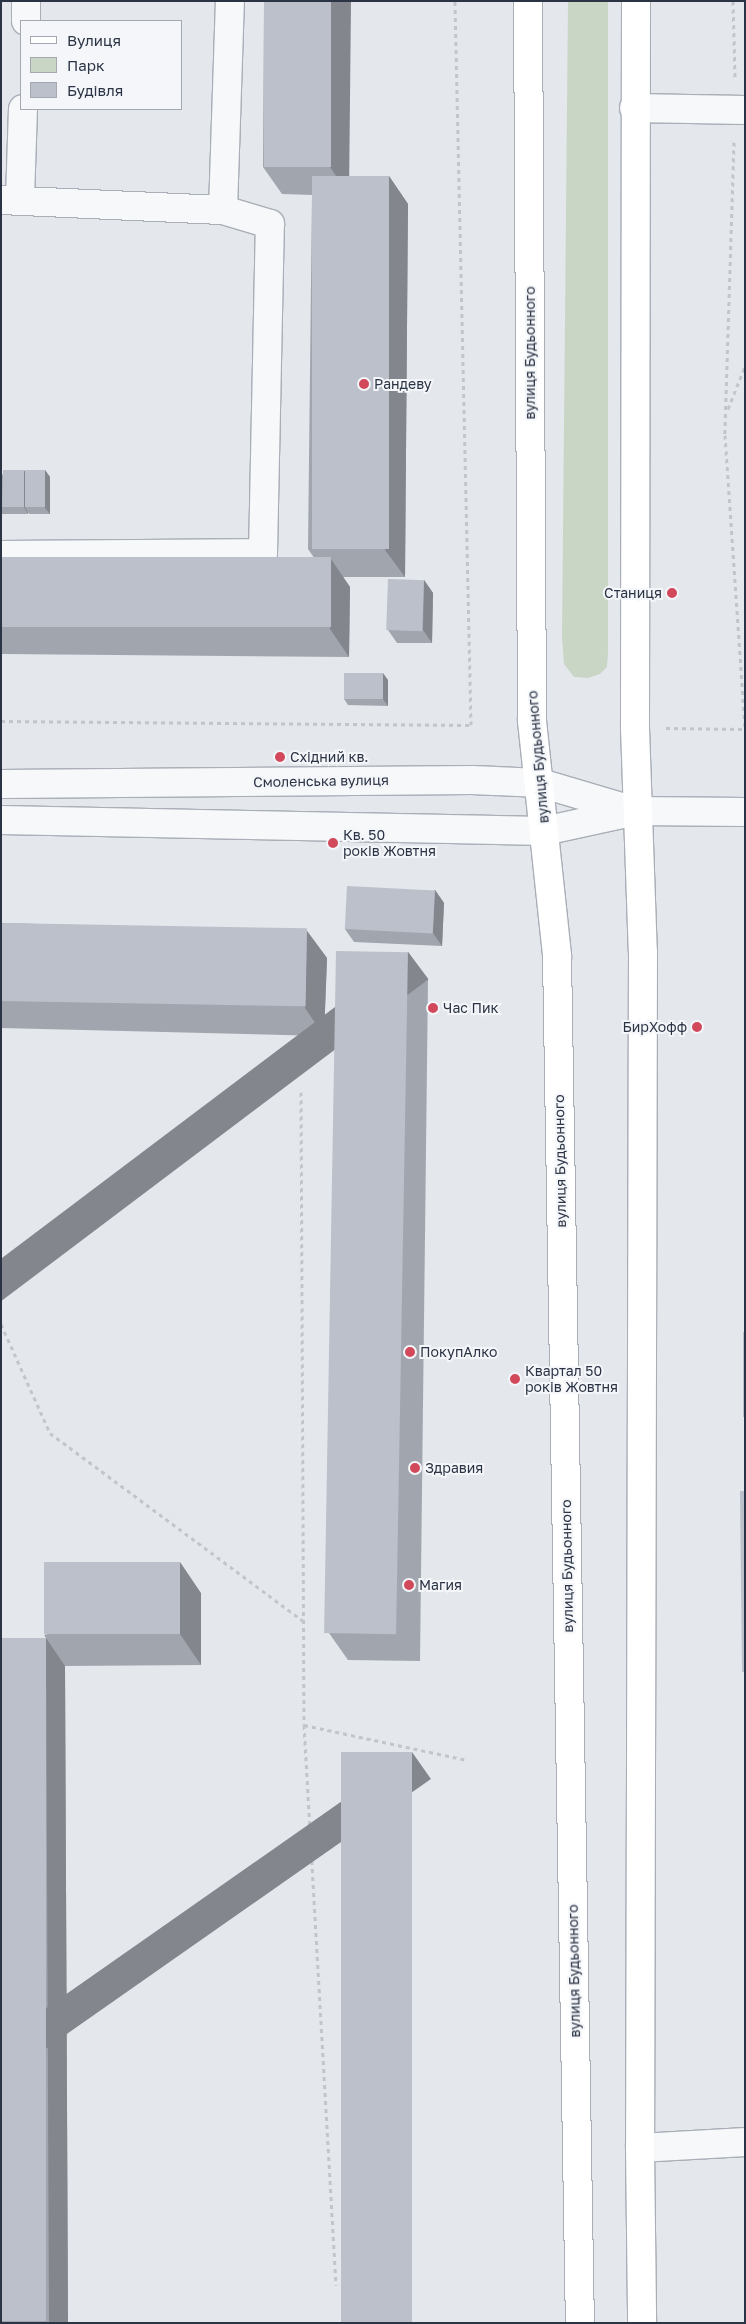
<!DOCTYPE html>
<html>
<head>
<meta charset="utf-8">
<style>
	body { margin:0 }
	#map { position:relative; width:746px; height:2324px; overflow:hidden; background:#e4e7ec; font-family:"Golos Text",sans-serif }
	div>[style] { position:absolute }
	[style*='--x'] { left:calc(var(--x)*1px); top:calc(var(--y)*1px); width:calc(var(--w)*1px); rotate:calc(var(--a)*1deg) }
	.green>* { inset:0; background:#c9d6c5 }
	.path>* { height:3px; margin-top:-1.5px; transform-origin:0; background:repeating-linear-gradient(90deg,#c2c5cb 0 4px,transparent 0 8px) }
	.roads { filter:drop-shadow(1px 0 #a9aeb7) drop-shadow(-1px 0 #a9aeb7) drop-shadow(0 1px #a9aeb7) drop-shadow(0 -1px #a9aeb7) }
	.minor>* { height:28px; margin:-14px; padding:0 14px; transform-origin:14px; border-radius:14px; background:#f7f8fa }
	.major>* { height:28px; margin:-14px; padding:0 14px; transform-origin:14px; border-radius:14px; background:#fff }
	.wall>* { inset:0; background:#a1a5ae }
	.shaded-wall>* { inset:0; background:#83868d; transform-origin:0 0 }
	.building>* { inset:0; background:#bbc0ca; transform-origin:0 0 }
	.dots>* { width:14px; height:14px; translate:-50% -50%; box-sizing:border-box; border:2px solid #f4f6f9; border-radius:50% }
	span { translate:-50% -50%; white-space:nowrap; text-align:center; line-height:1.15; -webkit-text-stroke:4px #f4f6f9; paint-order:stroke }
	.street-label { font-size:14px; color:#2b3445 }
	.poi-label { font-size:14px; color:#2b3445 }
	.left { translate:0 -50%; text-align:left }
	.right { translate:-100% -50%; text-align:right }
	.frame { position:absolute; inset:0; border:2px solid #2b3445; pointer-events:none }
	.legend { position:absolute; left:20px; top:20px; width:162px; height:90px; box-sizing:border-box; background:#f4f6f9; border:1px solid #a4a8b1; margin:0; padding:6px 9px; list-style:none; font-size:15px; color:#2b3445 }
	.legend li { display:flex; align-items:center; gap:10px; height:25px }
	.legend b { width:25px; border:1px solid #a4a8b1 }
</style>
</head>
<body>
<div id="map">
	<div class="green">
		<i style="clip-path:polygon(568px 1px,608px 1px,608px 652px,607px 667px,600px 674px,588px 678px,574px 677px,564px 664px,562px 637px)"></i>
	</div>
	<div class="path">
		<i style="--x:733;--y:1;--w:77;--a:88.5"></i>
		<i style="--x:734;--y:142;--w:293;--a:91.8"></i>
		<i style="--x:725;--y:435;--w:295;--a:86.1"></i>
		<i style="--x:728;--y:409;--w:46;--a:-68.4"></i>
		<i style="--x:1;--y:721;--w:470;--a:0.5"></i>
		<i style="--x:471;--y:725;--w:724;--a:-91.27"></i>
		<i style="--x:666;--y:728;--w:77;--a:0.7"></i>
		<i style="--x:301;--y:1092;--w:633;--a:89.73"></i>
		<i style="--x:304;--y:1725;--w:561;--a:86.73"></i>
		<i style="--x:1;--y:1324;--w:120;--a:65.8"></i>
		<i style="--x:50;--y:1433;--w:315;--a:36.6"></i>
		<i style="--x:304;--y:1725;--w:167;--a:12.1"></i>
	</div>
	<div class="roads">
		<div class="minor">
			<i style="--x:26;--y:21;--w:20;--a:-90"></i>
			<i style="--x:634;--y:108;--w:111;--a:1"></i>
			<i style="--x:20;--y:199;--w:90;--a:-88.1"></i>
			<i style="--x:1;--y:200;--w:222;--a:2.6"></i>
			<i style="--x:223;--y:210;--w:209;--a:-88.1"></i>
			<i style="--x:1;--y:555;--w:262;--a:-0.4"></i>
			<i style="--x:263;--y:553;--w:329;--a:-88.8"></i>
			<i style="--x:270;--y:224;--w:49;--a:-163.4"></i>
			<i style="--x:1;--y:784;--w:471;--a:-0.5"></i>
			<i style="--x:472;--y:780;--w:68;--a:2.5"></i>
			<i style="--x:540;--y:783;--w:96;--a:16.4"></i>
			<i style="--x:1;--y:820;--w:543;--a:1.16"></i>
			<i style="--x:544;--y:831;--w:94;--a:-12.3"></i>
			<i style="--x:636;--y:811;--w:109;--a:0.5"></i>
			<i style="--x:640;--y:2148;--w:105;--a:-3.3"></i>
		</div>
		<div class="major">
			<i style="--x:528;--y:1;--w:720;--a:89.68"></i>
			<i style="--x:532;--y:721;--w:236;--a:83.9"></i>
			<i style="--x:557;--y:956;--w:1367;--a:89.04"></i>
			<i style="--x:636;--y:1;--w:727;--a:90.08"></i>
			<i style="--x:635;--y:728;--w:224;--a:88"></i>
			<i style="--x:643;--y:952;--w:1196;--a:90.14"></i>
			<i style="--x:640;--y:2148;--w:175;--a:89.3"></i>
		</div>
	</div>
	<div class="wall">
		<i style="clip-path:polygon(264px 1px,349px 176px,389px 176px,408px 204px,405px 577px,343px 577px,350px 587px,349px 657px,1px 654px,1px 557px,315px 559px,308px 549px,312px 195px,282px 194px,263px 167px)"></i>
		<i style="clip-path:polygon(45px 470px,50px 477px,50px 514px,30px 514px,28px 513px,28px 514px,1px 514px,1px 473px,3px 475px)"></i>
		<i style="clip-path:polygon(424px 580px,433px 593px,432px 643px,397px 643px,388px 630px)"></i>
		<i style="clip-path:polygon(388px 680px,388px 706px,348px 705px,344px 699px)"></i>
		<i style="clip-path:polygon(435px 890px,444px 903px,442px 946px,354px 942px,345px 929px)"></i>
		<i style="clip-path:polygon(1px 923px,307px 931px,327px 958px,324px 1036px,1px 1028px)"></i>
		<i style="clip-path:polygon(408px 952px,428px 979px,420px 1661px,348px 1660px,329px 1633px)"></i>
		<i style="clip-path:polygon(201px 1593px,201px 1665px,65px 1666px,68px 2323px,1px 2323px,1px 1638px,46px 1638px,44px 1635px)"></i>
	</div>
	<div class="shaded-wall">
		<i style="clip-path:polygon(331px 1px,351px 1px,349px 195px,330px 167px)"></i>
		<i style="clip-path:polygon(389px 176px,408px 204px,405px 577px,385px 550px)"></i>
		<i style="clip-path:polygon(24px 470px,29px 477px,25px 507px,28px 513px,28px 514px,24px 507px)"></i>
		<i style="clip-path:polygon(45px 470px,50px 477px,50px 514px,45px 508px)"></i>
		<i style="clip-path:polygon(331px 559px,350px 587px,349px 657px,330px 629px)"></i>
		<i style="clip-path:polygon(424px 580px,433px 593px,432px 643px,423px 630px)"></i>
		<i style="clip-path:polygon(383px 673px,388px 680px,388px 706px,383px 699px)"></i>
		<i style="clip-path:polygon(435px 890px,444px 903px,442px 946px,433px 933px)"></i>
		<i style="clip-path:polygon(307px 931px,327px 958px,324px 1036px,305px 1008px)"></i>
		<i style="left:408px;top:952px;width:34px;height:681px;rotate:53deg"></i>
		<i style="clip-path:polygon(180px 1562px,201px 1593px,201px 1665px,180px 1634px)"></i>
		<i style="clip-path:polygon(46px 1638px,65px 1666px,68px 2323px,50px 2323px,49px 2321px)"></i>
		<i style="left:412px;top:1752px;width:33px;height:571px;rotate:55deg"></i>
	</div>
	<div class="building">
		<i style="left:264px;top:1px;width:67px;height:166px"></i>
		<i style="left:312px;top:176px;width:77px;height:373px"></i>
		<i style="clip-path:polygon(3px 470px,24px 470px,24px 507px,1px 507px,1px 473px,2px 473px,3px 503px)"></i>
		<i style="left:25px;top:470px;width:20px;height:37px"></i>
		<i style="left:1px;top:557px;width:330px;height:70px"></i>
		<i style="left:388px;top:579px;width:36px;height:51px;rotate:2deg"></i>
		<i style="left:344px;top:673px;width:39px;height:26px"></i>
		<i style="left:347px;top:886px;width:88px;height:43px;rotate:3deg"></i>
		<i style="left:1px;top:923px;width:306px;height:78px;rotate:1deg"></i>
		<i style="left:336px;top:951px;width:72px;height:682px;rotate:1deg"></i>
		<i style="left:743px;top:1332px;width:2px;height:85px"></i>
		<i style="clip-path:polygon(740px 1491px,745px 1491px,745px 1672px,742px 1672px)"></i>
		<i style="left:180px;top:1562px;width:72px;height:136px;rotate:90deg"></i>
		<i style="left:1px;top:1638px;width:45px;height:683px"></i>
		<i style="left:341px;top:1752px;width:71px;height:571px"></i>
	</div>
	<div class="dots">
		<i style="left:364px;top:384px;background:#d1495b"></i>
		<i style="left:672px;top:593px;background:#d1495b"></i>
		<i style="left:280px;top:757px;background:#d1495b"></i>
		<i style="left:333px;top:843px;background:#d1495b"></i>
		<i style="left:433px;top:1008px;background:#d1495b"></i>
		<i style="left:697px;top:1027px;background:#d1495b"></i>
		<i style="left:410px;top:1352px;background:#d1495b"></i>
		<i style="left:515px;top:1379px;background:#d1495b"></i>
		<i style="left:415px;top:1468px;background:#d1495b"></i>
		<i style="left:409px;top:1585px;background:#d1495b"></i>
	</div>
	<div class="street-label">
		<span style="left:530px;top:353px;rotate:-90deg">вулиця Будьонного</span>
		<span style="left:538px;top:757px;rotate:-95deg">вулиця Будьонного</span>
		<span style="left:321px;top:781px;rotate:-1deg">Смоленська вулиця</span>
		<span style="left:560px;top:1161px;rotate:-91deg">вулиця Будьонного</span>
		<span style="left:567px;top:1566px;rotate:-91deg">вулиця Будьонного</span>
		<span style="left:574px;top:1971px;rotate:-91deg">вулиця Будьонного</span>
	</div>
	<div class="poi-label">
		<span class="left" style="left:374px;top:384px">Рандеву</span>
		<span class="right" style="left:662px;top:593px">Станиця</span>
		<span class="left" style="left:290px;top:757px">Східний кв.</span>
		<span class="left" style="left:343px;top:843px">Кв. 50<br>років Жовтня</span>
		<span class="left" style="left:443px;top:1008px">Час Пик</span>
		<span class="right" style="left:687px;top:1027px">БирХофф</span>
		<span class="left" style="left:420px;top:1352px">ПокупАлко</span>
		<span class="left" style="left:525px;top:1379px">Квартал 50<br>років Жовтня</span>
		<span class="left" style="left:425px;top:1468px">Здравия</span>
		<span class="left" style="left:419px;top:1585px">Магия</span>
	</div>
	<div class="frame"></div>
	<ul class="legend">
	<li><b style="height:6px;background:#fff"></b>Вулиця</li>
	<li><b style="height:14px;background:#c9d6c5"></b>Парк</li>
	<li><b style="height:14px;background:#bbc0ca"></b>Будівля</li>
	</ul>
</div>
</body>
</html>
